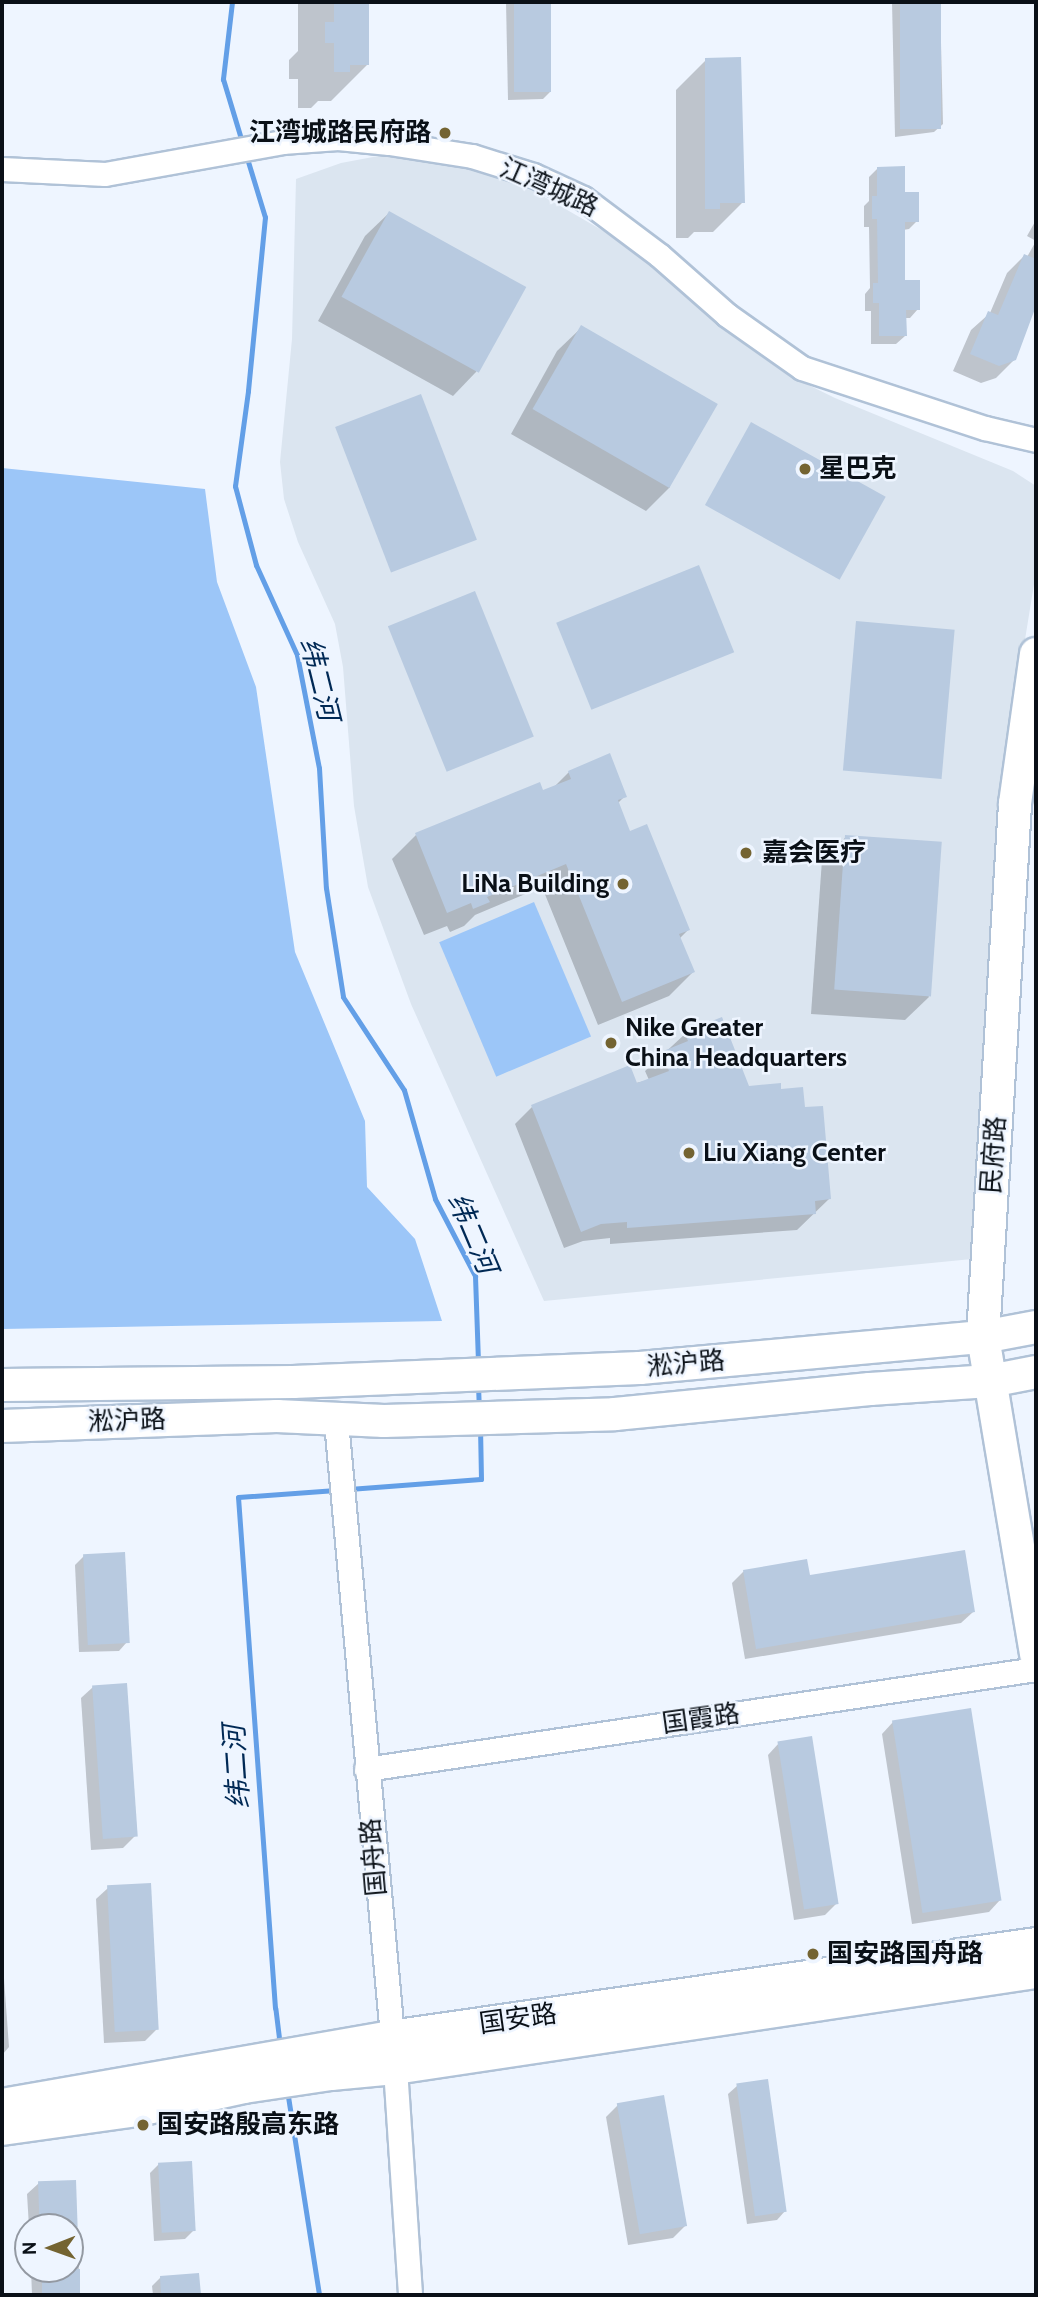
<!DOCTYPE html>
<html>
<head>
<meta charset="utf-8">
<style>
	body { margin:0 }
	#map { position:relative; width:1038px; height:2297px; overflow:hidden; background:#eef5ff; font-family:Cabin,"Noto Sans SC",sans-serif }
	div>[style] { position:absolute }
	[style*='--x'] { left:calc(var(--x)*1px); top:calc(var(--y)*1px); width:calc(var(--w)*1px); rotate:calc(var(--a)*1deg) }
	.built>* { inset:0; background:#dbe5f0 }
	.green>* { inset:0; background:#9cc6f8; transform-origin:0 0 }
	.shadow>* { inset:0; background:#0003 }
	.stream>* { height:5px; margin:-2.5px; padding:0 2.5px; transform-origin:2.5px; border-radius:2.5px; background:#639fe7 }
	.building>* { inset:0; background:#b8cae0; transform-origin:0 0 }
	.roads { filter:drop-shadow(2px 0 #b0c2d7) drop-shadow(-2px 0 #b0c2d7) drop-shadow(0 2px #b0c2d7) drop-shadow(0 -2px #b0c2d7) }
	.street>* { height:23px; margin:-11.5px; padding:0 11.5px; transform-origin:11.5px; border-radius:11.5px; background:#fff }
	.secondary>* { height:32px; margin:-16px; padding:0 16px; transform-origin:16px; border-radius:16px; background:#fff }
	.dots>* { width:19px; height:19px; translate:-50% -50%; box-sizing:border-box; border:4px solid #eef5ff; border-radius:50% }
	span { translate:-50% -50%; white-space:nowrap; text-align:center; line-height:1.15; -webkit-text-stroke:5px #eef5ff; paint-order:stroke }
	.poi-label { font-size:26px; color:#0a1017; font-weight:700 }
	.right { translate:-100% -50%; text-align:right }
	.left { translate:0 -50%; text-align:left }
	.street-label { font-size:26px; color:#0a1017 }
	.water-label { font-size:28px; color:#002955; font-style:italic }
	.frame { position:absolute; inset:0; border:4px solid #0a1017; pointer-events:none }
	.north { position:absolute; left:14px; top:2213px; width:70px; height:70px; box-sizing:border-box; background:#eef5ff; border:2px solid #9399a2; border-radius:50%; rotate:269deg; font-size:19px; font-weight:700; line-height:28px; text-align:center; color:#0a1017 }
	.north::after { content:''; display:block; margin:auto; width:24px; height:32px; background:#746432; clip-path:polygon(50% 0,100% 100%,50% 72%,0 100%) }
</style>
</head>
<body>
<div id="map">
	<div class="built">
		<i style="clip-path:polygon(389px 154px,486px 168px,531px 189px,619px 240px,744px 344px,788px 375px,835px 398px,1013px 471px,1036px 486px,1036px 572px,1014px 707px,972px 1259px,544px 1301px,411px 1004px,368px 887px,354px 806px,343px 667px,335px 624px,298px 542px,284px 499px,280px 462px,292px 339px,296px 179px,341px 163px)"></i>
	</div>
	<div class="green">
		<i style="clip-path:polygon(2px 468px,205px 489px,217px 582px,256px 687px,295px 952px,365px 1121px,367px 1187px,415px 1239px,442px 1321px,2px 1329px)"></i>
		<i style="left:534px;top:902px;width:146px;height:103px;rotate:67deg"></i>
	</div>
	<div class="shadow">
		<i style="clip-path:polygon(298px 2px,367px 2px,368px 64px,331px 101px,318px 101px,311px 108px,298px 108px,298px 79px,289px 79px,289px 60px,298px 51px)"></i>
		<i style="clip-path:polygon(506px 2px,550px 2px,551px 91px,543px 99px,508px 100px)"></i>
		<i style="clip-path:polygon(892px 2px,940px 2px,943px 124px,934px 132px,895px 137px)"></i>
		<i style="clip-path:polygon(706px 60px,743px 202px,713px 232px,694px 232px,688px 238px,676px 238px,676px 90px)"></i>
		<i style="clip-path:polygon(878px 168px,904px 194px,917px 221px,909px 229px,903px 230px,903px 282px,918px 309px,910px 318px,905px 318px,905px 336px,896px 344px,871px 344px,871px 311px,865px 311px,865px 294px,870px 288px,869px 227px,864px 227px,864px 206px,869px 201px,869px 177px)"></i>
		<i style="clip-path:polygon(389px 213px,523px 288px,476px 372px,453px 396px,318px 321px,365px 236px)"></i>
		<i style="clip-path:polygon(1036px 220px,1036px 301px,1014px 360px,996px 378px,981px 383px,953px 371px,971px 330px,990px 313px,1007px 273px,1024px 256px,1027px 257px,1036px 241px,1027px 236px)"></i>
		<i style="clip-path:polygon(581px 328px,670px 487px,646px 511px,511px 434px,557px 351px)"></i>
		<i style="clip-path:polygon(569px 772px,625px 796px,617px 804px,629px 833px,688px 930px,679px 939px,693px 972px,669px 996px,598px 1025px,542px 887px,475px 915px,464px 926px,450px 932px,447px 926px,424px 935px,392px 859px,416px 835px,553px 788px)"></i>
		<i style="clip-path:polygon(846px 837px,929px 997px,905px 1020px,811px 1014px,822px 860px)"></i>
		<i style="clip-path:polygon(685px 1034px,748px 1087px,780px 1091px,803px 1109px,829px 1199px,797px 1230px,610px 1244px,610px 1238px,583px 1241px,564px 1248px,515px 1124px,532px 1107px,649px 1080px,645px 1071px)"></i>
		<i style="clip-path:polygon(84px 1556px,127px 1642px,119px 1651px,79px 1652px,75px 1565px)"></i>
		<i style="clip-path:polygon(744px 1571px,808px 1577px,973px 1612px,961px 1623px,745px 1659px,732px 1583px)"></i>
		<i style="clip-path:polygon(93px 1687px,135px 1836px,123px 1848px,91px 1850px,81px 1698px)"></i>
		<i style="clip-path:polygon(893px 1722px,1000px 1900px,989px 1912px,912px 1924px,882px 1734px)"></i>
		<i style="clip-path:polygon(779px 1743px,837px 1903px,825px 1915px,794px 1920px,768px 1755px)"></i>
		<i style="clip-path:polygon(108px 1888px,157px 2029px,145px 2041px,104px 2043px,96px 1899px)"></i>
		<i style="clip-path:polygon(2px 1951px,9px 2047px,2px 2055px)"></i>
		<i style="clip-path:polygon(737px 2086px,785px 2211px,777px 2220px,747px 2224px,728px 2094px)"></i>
		<i style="clip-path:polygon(618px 2105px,685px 2226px,673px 2238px,628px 2245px,606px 2117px)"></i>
		<i style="clip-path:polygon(159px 2164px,194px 2230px,185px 2239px,154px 2241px,150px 2173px)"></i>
		<i style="clip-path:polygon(75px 2181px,80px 2295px,32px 2295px,31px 2269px,70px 2269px,70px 2227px,29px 2227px,27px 2194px,39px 2183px)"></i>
		<i style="clip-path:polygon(198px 2275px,199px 2295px,153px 2295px,152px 2286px,161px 2277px)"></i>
	</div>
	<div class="stream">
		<i style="--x:232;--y:2;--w:78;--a:96.7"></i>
		<i style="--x:223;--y:79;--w:66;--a:73.2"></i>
		<i style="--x:246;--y:155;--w:65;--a:73"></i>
		<i style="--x:265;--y:217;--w:175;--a:95.6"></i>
		<i style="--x:248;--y:391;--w:96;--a:97.8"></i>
		<i style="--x:235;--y:486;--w:82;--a:75.1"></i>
		<i style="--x:256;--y:565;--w:99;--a:65.5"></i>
		<i style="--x:297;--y:655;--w:115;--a:79"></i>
		<i style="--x:319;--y:768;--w:120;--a:86.7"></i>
		<i style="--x:326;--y:888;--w:110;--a:81.1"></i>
		<i style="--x:343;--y:997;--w:111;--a:56.7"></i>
		<i style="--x:404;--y:1090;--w:113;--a:74.1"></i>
		<i style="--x:435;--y:1199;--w:87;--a:62.5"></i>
		<i style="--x:475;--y:1276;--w:87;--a:88"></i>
		<i style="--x:478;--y:1384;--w:25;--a:88"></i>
		<i style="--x:349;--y:1489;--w:132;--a:-4.3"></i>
		<i style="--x:481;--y:1479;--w:50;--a:-91.1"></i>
		<i style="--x:280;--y:2046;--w:38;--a:-97"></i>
		<i style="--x:275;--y:2008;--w:512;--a:-94.14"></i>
		<i style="--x:238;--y:1497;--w:98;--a:-4.1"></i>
		<i style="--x:287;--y:2090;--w:207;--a:81.1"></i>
	</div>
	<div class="building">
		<i style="clip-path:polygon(334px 2px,369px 2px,369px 65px,350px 65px,350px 72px,334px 72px,334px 43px,325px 43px,325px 22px,334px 22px)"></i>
		<i style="left:514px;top:2px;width:37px;height:90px"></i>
		<i style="left:900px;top:2px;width:41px;height:127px"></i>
		<i style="clip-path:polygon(741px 57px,745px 203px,720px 203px,720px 209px,705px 209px,705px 58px)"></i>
		<i style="clip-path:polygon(905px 166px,905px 192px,919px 192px,919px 222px,905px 222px,905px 280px,920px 280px,920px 310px,906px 310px,907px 336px,879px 336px,879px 303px,873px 303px,873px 283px,878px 283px,877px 219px,872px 219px,872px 196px,877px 196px,877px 167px)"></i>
		<i style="left:389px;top:211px;width:157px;height:98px;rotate:29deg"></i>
		<i style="clip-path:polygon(1024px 254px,1036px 259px,1036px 306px,1016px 360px,999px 366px,970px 354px,988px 311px,998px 315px)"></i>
		<i style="left:581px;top:325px;width:158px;height:97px;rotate:30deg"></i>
		<i style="left:421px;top:394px;width:156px;height:92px;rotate:69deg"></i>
		<i style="left:751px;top:422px;width:154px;height:95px;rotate:29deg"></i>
		<i style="left:699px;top:565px;width:94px;height:154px;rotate:68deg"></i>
		<i style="left:475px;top:591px;width:157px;height:94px;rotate:68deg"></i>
		<i style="left:856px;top:621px;width:99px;height:150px;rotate:5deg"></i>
		<i style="clip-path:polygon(610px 753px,627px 797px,618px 800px,630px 831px,647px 824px,690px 930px,679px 934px,695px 972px,622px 1002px,566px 864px,487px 897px,490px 902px,473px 909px,471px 903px,447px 913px,415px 833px,540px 782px,543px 790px,571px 779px,568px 771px)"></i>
		<i style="left:845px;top:835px;width:97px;height:155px;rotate:4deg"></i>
		<i style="clip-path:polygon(722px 1017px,749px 1086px,781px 1083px,781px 1089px,803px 1087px,805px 1107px,823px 1106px,831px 1199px,815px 1201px,816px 1214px,627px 1228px,627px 1222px,601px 1224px,581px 1232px,531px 1105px,630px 1065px,637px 1083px,669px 1071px,661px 1052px,688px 1041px,684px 1032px)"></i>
		<i style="clip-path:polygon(965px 1550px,975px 1612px,756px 1649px,743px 1570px,807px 1559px,810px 1575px)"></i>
		<i style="left:125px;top:1552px;width:91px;height:42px;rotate:87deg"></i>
		<i style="left:127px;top:1683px;width:154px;height:35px;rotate:86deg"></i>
		<i style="left:971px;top:1708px;width:195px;height:80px;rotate:81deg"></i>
		<i style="left:812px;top:1736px;width:170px;height:35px;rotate:81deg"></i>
		<i style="left:151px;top:1883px;width:147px;height:44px;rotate:87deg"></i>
		<i style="left:768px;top:2079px;width:134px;height:32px;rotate:82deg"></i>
		<i style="left:664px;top:2095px;width:133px;height:48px;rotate:80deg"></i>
		<i style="left:192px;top:2161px;width:70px;height:34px;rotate:87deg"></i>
		<i style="left:76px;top:2180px;width:47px;height:38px;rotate:88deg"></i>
		<i style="left:42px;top:2269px;width:38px;height:26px"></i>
		<i style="clip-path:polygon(199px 2273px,201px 2295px,161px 2295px,160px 2276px)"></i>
	</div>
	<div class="roads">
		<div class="street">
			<i style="--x:2;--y:169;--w:103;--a:2.8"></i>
			<i style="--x:105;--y:174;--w:180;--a:-10.2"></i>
			<i style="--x:282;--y:142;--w:56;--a:-4.1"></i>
			<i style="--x:338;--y:138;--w:51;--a:5.6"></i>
			<i style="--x:389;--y:143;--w:84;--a:8.9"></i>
			<i style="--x:472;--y:156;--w:64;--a:17.3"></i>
			<i style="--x:533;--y:175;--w:55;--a:24.7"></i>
			<i style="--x:583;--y:198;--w:95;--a:36.9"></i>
			<i style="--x:659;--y:255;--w:91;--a:41.4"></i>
			<i style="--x:727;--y:315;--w:92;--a:35.2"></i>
			<i style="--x:802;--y:368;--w:193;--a:18.2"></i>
			<i style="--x:985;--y:428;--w:52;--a:13.2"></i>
			<i style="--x:336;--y:1421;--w:650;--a:84.79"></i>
			<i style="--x:395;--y:2068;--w:227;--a:86.2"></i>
			<i style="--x:366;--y:1769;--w:677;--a:-8.49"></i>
		</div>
		<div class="secondary">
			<i style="--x:1036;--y:654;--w:151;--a:98"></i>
			<i style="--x:1015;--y:804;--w:534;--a:93.44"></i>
			<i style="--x:983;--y:1337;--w:322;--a:80.5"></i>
			<i style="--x:2;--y:1385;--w:291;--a:-0.6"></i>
			<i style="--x:293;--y:1382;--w:347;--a:-2.3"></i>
			<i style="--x:640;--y:1368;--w:344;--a:-5.2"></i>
			<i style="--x:983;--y:1337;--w:54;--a:-10.7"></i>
			<i style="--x:2;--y:1426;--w:275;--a:-2.1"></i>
			<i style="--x:277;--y:1416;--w:107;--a:2.7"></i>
			<i style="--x:384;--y:1421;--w:231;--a:-1.7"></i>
			<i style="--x:615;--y:1414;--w:256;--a:-5.6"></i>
			<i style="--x:870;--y:1389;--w:120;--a:-3.8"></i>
			<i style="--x:990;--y:1381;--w:47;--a:-11.1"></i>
			<i style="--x:2;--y:2105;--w:395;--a:-9.9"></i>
			<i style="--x:391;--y:2037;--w:652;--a:-8.2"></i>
			<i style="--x:2;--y:2129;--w:137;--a:-8"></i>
			<i style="--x:138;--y:2110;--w:108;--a:-12.2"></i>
			<i style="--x:244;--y:2087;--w:88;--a:-8.5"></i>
			<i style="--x:331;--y:2074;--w:64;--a:-5.4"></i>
			<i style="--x:395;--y:2068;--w:648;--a:-8.52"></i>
		</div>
	</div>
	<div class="dots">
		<i style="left:445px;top:133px;background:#746432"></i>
		<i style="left:805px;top:469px;background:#746432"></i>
		<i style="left:746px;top:853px;background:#746432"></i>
		<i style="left:623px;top:884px;background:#746432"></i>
		<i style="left:611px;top:1043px;background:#746432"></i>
		<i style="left:689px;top:1153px;background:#746432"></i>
		<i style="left:813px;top:1954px;background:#746432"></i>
		<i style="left:143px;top:2125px;background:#746432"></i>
	</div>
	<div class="poi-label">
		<span class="right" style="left:431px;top:133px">江湾城路民府路</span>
		<span class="left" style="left:819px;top:469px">星巴克</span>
		<span class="left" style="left:762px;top:853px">嘉会医疗</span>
		<span class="right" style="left:609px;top:884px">LiNa Building</span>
		<span class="left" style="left:625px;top:1043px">Nike Greater<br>China Headquarters</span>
		<span class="left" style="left:703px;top:1153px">Liu Xiang Center</span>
		<span class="left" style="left:827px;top:1954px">国安路国舟路</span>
		<span class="left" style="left:157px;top:2125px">国安路殷高东路</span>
	</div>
	<div class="street-label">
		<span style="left:549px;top:188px;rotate:24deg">江湾城路</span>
		<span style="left:994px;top:1155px;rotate:-86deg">民府路</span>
		<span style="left:686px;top:1364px;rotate:-5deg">淞沪路</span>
		<span style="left:127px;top:1421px;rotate:-2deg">淞沪路</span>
		<span style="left:701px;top:1719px;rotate:-8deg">国霞路</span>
		<span style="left:374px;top:1857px;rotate:-95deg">国舟路</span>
		<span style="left:518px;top:2019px;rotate:-8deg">国安路</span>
	</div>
	<div class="water-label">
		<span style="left:320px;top:679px;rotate:76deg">纬二河</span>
		<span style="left:473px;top:1233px;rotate:67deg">纬二河</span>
		<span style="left:236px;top:1767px;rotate:-94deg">纬二河</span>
	</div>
	<div class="frame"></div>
	<div class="north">N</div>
</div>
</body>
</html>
